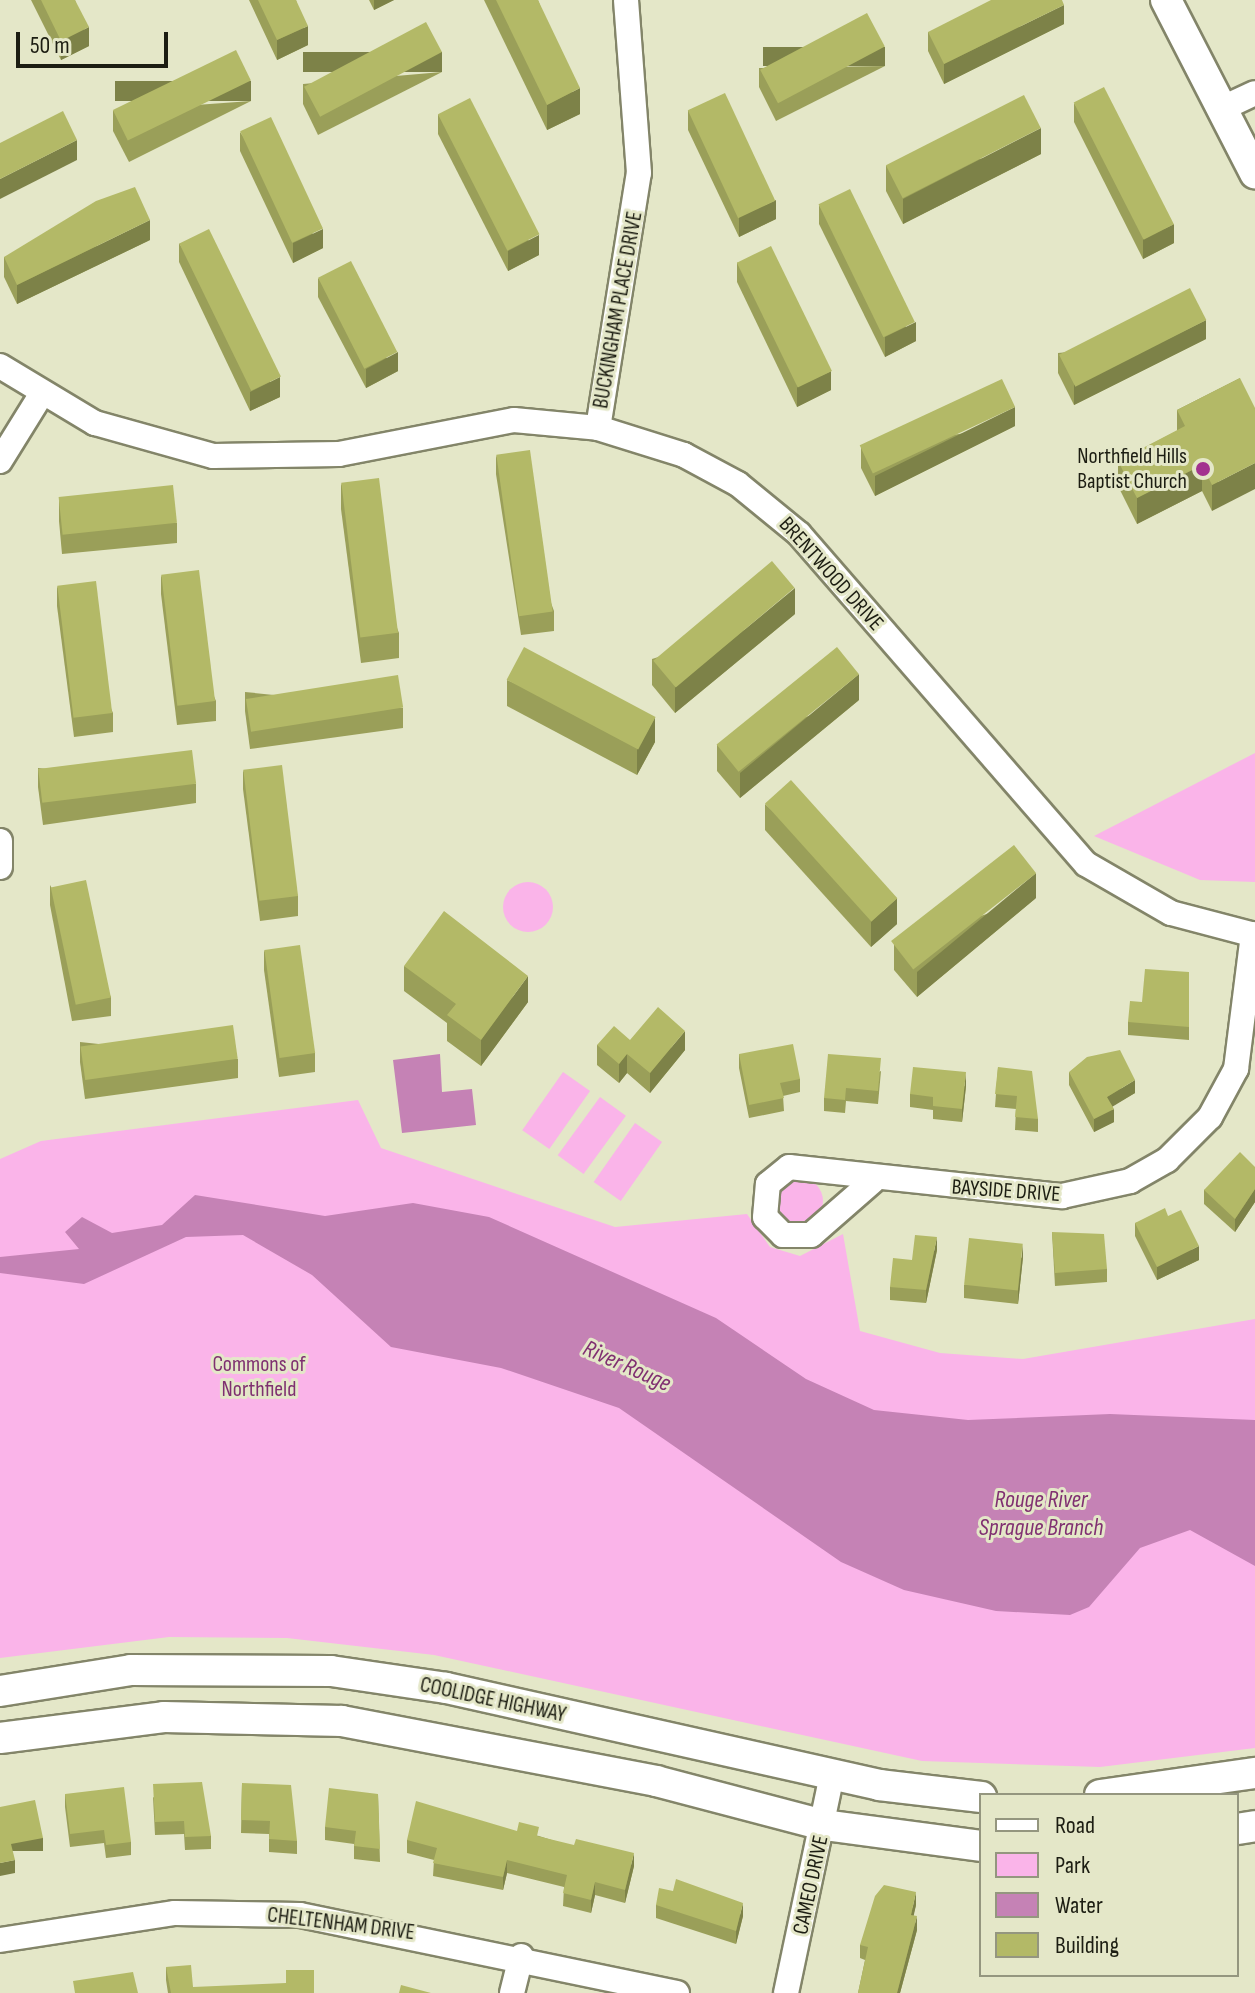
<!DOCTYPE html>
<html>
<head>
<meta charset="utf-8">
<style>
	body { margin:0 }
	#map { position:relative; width:1255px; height:1993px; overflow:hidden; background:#e4e7c8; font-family:"Sofia Sans Condensed",sans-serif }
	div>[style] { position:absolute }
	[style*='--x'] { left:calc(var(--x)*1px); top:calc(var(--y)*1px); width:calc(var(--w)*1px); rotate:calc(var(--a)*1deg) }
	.green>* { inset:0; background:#fab4e9; transform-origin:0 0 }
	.round { border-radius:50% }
	.water>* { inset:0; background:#c582b5 }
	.roads { filter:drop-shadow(2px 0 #838569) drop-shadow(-2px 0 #838569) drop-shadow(0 2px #838569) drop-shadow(0 -2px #838569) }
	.minor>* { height:24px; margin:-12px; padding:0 12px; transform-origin:12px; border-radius:12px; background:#fff }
	.major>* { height:30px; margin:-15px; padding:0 15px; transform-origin:15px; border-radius:15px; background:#fff }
	.wall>* { inset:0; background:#9a9f59 }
	.shaded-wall>* { inset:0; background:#7d8248; transform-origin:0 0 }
	.building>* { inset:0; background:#b3b967; transform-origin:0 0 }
	.dots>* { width:22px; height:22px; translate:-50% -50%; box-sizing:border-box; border:4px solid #e4e7c8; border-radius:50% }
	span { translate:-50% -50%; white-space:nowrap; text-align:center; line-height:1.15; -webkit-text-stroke:6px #e4e7c8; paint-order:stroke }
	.street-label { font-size:22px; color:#1c1d12 }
	.poi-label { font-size:22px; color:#1c1d12 }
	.right { translate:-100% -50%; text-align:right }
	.park-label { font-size:22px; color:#7f3070 }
	.water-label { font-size:24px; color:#803071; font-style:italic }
	.legend { position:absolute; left:979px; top:1793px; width:260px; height:184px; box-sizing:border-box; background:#e4e7c8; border:2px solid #94967f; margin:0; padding:10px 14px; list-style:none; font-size:24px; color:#1c1d12 }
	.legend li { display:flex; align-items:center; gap:16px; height:40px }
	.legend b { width:40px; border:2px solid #94967f }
	.scale { position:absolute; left:16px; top:32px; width:152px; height:36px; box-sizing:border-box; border:4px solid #1c1d12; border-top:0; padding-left:10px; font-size:24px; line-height:28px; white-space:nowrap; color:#1c1d12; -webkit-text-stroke:6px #e4e7c8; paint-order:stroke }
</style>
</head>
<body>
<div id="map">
	<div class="green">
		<i style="clip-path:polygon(1255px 753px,1255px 882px,1200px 880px,1094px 836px)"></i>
		<i class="round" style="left:503px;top:882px;width:50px;height:50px"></i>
		<i style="left:563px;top:1072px;width:33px;height:71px;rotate:35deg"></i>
		<i style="left:600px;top:1097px;width:32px;height:72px;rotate:36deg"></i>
		<i style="clip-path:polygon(358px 1100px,381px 1148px,615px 1227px,747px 1214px,770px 1247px,800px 1256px,843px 1234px,860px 1331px,940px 1353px,1023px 1359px,1255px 1319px,1255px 1748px,1100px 1767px,922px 1761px,434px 1655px,287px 1638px,169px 1637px,0 1658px,0 1159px,41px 1141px)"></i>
		<i style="left:635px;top:1123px;width:33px;height:72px;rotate:35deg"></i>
		<i class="round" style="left:777px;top:1178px;width:46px;height:46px"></i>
	</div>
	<div class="water">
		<i style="clip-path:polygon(440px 1054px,442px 1092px,472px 1089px,476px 1125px,402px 1133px,393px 1060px)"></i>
		<i style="clip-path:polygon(195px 1195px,325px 1216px,413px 1203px,489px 1217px,716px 1318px,806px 1379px,874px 1410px,968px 1420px,1110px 1414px,1255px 1420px,1255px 1566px,1190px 1530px,1140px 1548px,1089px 1607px,1070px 1615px,996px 1611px,904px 1590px,841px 1562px,619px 1408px,501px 1368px,391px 1347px,312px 1275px,243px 1235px,186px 1237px,84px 1284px,0 1273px,0 1257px,79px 1249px,65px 1232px,82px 1217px,112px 1233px,162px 1225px)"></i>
	</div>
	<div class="roads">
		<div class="minor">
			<i style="--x:1223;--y:108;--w:35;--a:-25"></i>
			<i style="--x:0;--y:366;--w:111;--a:31"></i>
			<i style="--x:95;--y:423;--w:123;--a:15.6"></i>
			<i style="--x:213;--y:456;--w:126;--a:-0.9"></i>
			<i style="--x:339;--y:454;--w:178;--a:-11"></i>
			<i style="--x:514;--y:420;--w:84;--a:5.4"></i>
			<i style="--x:598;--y:428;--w:90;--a:17.4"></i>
			<i style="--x:684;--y:455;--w:61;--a:28.2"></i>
			<i style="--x:738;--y:484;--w:79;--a:39.3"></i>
			<i style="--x:799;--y:534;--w:437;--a:49"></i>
			<i style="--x:1086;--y:864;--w:98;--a:30"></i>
			<i style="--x:1171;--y:913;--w:87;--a:14.7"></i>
			<i style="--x:598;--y:428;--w:258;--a:-80.9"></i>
			<i style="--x:639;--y:173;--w:173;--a:-94.3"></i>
			<i style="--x:0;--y:461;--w:78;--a:-58.2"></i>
			<i style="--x:0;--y:841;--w:26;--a:90"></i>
			<i style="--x:873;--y:1181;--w:82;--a:138.9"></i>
			<i style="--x:811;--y:1235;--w:28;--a:180"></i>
			<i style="--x:783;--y:1235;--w:25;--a:-135"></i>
			<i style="--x:765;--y:1217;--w:33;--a:-85"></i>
			<i style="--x:768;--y:1184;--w:27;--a:-39"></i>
			<i style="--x:789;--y:1167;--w:275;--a:6.1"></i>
			<i style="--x:1062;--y:1196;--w:70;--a:-12.4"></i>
			<i style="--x:1130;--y:1181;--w:43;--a:-29.6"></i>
			<i style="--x:1167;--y:1160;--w:61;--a:-45"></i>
			<i style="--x:1210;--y:1117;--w:55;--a:-61.6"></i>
			<i style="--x:1236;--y:1069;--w:136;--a:-82.8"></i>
			<i style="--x:0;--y:1940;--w:177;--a:-8.8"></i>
			<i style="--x:175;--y:1913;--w:125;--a:0.9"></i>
			<i style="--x:300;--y:1915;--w:385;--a:11.7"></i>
			<i style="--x:512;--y:1993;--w:38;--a:-76"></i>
			<i style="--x:786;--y:1993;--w:223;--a:-78.1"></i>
		</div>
		<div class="major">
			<i style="--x:1166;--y:0;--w:195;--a:62.8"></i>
			<i style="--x:0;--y:1691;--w:133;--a:-9.1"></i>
			<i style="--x:131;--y:1670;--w:200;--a:0.3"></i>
			<i style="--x:331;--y:1671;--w:116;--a:8.4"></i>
			<i style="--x:446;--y:1688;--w:444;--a:12.6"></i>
			<i style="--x:879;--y:1785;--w:103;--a:6.7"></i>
			<i style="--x:0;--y:1738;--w:165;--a:-7.3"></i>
			<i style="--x:164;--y:1717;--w:178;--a:1.3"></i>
			<i style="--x:342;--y:1721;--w:320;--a:10.8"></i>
			<i style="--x:656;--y:1781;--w:174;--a:14.7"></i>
			<i style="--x:824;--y:1825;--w:158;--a:7.6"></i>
			<i style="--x:1100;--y:1795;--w:157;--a:-8.1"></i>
			<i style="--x:1237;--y:1829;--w:18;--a:-9"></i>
		</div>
	</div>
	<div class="wall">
		<i style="clip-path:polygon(31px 0,75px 0,89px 46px,61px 60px)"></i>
		<i style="clip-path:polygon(249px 0,296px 0,308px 45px,277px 60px)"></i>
		<i style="clip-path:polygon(369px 0,394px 0,374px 10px)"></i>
		<i style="clip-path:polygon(484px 0,538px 0,580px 114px,547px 130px)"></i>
		<i style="clip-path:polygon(1064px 24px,944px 84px,928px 51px,928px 32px)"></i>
		<i style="clip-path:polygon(885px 66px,776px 121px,759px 87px,759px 68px)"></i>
		<i style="clip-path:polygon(442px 72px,318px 135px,303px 104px,303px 84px)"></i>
		<i style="clip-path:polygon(251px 101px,129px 162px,113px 131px,113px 111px)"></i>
		<i style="clip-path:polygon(1074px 103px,1174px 243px,1143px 259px,1074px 122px)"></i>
		<i style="clip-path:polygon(688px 110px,776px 219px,739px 237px,688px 130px)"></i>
		<i style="clip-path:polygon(438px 114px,539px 255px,508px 271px,438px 134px)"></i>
		<i style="clip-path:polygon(240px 132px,323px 248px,293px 263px,240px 151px)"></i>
		<i style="clip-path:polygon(1041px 154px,903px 224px,886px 191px,886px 166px)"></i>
		<i style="clip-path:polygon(819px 205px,916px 341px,885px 357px,819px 224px)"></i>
		<i style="clip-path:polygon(150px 240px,17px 304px,4px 277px,4px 257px)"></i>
		<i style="clip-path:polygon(179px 243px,280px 397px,250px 411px,179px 262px)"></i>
		<i style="clip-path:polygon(737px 262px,831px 390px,797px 407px,737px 282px)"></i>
		<i style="clip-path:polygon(318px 278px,398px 371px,366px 388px,318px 297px)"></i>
		<i style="clip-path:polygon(1206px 339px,1074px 405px,1058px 373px,1058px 353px)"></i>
		<i style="clip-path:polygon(1240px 378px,1212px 511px,1202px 491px,1137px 524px,1118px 486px,1118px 461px,1177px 431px,1177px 410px)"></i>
		<i style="clip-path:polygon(1015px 426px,875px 496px,861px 468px,861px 448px)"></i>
		<i style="clip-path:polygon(496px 455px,554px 611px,554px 631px,521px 635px,496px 474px)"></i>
		<i style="clip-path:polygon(341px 483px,399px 633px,399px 658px,361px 663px,341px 509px)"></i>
		<i style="clip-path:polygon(59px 501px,177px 523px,177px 543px,62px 554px,59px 521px)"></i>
		<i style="clip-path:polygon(161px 575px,216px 701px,216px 721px,177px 725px,161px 594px)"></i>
		<i style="clip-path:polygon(57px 586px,113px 713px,113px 732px,74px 737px,57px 606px)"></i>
		<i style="clip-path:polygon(795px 614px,675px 713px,652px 685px,652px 659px)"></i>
		<i style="clip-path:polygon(507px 680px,655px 742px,637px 775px,507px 706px)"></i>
		<i style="clip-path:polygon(245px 692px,403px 708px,403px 728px,250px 749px,245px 711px)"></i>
		<i style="clip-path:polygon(859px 700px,740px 798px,717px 771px,717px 745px)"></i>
		<i style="clip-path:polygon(38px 768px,196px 784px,196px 803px,43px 825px,38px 787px)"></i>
		<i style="clip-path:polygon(243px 770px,298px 896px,298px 916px,260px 921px,243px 789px)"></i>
		<i style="clip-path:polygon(765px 804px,897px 924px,871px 947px,765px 830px)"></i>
		<i style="clip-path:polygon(50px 885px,111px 997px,111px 1016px,72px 1021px,50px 905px)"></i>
		<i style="clip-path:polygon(1036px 898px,917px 997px,894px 970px,894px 944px)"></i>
		<i style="clip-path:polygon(264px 950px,315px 1053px,315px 1072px,279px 1077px,264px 970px)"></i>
		<i style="clip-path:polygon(404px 966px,528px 1002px,481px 1066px,447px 1041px,447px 1023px,404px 991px)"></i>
		<i style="clip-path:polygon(1189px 972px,1189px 1040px,1128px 1035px,1128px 1022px,1142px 1002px)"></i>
		<i style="clip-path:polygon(630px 1040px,685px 1050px,650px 1093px,627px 1073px,619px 1083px,597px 1065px,597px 1045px)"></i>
		<i style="clip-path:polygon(80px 1042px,238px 1059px,238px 1078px,85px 1099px,80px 1062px)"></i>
		<i style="clip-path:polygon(739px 1054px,800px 1079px,800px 1092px,783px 1096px,784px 1111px,749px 1118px,739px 1068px)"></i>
		<i style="clip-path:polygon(998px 1067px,1038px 1119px,1038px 1132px,1015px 1130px,1016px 1109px,995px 1107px)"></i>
		<i style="clip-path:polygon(881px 1071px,878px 1104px,846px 1101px,845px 1113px,824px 1111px,824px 1098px)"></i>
		<i style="clip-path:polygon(1069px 1072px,1135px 1093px,1112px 1106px,1114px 1122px,1094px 1132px,1069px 1085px)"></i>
		<i style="clip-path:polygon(966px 1086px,962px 1122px,933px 1119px,933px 1110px,910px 1107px,910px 1094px)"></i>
		<i style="clip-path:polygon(1255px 1167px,1255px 1202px,1235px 1232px,1204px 1204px,1204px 1190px)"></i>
		<i style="clip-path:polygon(1168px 1216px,1199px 1260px,1157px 1280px,1135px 1236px,1135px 1223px)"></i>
		<i style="clip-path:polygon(1052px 1232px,1107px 1269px,1107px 1282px,1055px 1286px)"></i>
		<i style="clip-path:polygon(937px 1250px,926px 1303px,890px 1300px,890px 1287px,912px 1260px)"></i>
		<i style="clip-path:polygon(1023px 1257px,1018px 1304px,964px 1298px,964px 1285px)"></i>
		<i style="clip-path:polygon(242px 1783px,297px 1841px,297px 1854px,269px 1852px,269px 1834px,241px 1833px)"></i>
		<i style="clip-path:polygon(65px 1794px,131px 1842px,131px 1855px,106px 1858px,104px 1843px,70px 1847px,65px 1807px)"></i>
		<i style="clip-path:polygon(378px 1794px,380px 1862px,354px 1859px,354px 1844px,325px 1840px,325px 1827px)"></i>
		<i style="clip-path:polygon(153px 1797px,211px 1836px,211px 1849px,185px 1850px,184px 1834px,155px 1835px)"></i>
		<i style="clip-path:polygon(517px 1831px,539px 1836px,634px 1866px,625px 1903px,595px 1895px,591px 1913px,563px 1906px,564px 1887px,507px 1873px,503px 1890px,433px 1876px,434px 1860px,407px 1853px,407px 1840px)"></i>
		<i style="clip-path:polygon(673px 1891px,743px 1916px,736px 1944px,656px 1918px,656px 1905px)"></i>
		<i style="clip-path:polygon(916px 1905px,913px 1916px,917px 1930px,900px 1993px,858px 1993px,865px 1960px,860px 1958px,860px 1945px)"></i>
		<i style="clip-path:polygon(166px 1967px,193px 1987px,314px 1993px,168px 1993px,166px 1980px)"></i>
	</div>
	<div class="shaded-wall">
		<i style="clip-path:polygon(374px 0,394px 0,374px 10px)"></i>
		<i style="clip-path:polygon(1064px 5px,1064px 24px,944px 84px,944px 64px)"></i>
		<i style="clip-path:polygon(308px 26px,308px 45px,277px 60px,277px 40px)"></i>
		<i style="clip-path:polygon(89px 27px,89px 46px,61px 60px,61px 41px)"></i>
		<i style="left:885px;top:47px;width:19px;height:122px;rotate:90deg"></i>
		<i style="left:442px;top:52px;width:20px;height:139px;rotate:90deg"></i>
		<i style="left:251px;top:81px;width:20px;height:136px;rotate:90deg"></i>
		<i style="clip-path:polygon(580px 88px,580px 114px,547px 130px,547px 105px)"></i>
		<i style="clip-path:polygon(1041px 128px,1041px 154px,903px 224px,903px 199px)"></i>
		<i style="clip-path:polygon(77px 140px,77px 160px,0 199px,0 179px)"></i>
		<i style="clip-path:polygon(776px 200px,776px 219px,739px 237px,739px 217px)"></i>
		<i style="clip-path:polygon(150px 220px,150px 240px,17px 304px,17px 285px)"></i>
		<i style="clip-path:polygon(1174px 224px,1174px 243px,1143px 259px,1143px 239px)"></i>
		<i style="clip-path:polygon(323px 229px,323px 248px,293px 263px,293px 243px)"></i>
		<i style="clip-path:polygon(539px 235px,539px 255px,508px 271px,508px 251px)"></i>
		<i style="clip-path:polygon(1206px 320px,1206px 339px,1074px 405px,1074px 385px)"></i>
		<i style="clip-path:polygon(916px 322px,916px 341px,885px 357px,885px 337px)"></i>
		<i style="clip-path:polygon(398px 352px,398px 371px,366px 388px,366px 369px)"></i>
		<i style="clip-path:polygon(831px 371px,831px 390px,797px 407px,797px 387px)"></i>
		<i style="clip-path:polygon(280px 377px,280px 397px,250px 411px,250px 392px)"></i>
		<i style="clip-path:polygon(1015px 407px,1015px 426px,875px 496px,875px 476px)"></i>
		<i style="clip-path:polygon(1255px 463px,1255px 489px,1212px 511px,1212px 485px)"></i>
		<i style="clip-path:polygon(1202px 465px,1202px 491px,1137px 524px,1137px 498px)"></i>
		<i style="clip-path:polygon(795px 588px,795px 614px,675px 713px,675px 687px)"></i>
		<i style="clip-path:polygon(859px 674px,859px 700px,740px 798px,740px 773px)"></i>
		<i style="clip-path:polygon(655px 717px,655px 742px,637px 775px,637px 750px)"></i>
		<i style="clip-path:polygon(1036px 873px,1036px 898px,917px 997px,917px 972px)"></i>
		<i style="clip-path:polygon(897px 898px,897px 924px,871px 947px,871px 922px)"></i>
		<i style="clip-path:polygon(528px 976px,528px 1002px,481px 1066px,481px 1040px)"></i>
		<i style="clip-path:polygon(685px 1031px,685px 1050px,650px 1093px,650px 1073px)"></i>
		<i style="clip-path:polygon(627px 1054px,627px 1073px,619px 1083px,619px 1064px)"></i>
		<i style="clip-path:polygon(966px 1072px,966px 1086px,962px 1122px,962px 1109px)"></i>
		<i style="clip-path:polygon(1135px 1080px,1135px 1093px,1107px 1110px,1107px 1097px)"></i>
		<i style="clip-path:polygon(1114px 1109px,1114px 1122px,1094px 1132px,1094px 1119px)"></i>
		<i style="clip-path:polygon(1255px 1189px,1255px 1202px,1235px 1232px,1235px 1219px)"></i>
		<i style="clip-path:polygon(937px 1237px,937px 1250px,926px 1303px,926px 1290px)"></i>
		<i style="clip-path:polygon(1023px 1244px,1023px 1257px,1018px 1304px,1018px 1291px)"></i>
		<i style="clip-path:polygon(1199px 1246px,1199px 1260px,1157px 1280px,1157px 1267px)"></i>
		<i style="left:43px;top:1838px;width:13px;height:33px;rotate:90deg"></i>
		<i style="clip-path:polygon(634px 1853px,634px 1866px,625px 1903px,625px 1890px)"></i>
		<i style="clip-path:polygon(15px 1860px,15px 1873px,0 1876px,0 1863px)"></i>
		<i style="clip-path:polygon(507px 1860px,507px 1873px,503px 1890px,503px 1877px)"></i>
		<i style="clip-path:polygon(595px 1882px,595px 1895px,591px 1913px,591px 1900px)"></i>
		<i style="clip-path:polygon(916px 1892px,916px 1905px,911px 1928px,911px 1915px)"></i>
		<i style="clip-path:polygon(743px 1903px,743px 1916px,736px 1944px,736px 1931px)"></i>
		<i style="clip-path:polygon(917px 1916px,917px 1930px,900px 1993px,897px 1993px)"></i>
	</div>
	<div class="building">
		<i style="clip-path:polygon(41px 0,75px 0,89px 27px,61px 41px)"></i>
		<i style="clip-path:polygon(258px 0,296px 0,308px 26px,277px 40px)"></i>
		<i style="clip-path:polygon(496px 0,538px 0,580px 88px,547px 105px)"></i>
		<i style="clip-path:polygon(991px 0,1062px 0,1064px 5px,944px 64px,928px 32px)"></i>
		<i style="left:867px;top:13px;width:38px;height:121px;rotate:62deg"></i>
		<i style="left:426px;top:22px;width:34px;height:138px;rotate:62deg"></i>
		<i style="left:236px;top:50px;width:34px;height:137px;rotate:64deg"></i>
		<i style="left:1104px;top:87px;width:154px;height:34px;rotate:63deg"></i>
		<i style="left:725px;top:93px;width:119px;height:41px;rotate:65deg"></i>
		<i style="left:1024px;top:95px;width:37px;height:155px;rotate:63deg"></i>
		<i style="left:470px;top:98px;width:153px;height:36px;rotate:63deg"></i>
		<i style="clip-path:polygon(63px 111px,77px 140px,0 179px,0 143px)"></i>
		<i style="left:271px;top:117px;width:123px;height:34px;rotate:65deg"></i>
		<i style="clip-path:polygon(135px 187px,150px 220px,17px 285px,4px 257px,96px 201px)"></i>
		<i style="left:850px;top:189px;width:148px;height:35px;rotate:64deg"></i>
		<i style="left:209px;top:229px;width:164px;height:33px;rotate:64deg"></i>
		<i style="left:771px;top:246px;width:139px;height:38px;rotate:64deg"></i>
		<i style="left:351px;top:261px;width:102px;height:37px;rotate:63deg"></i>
		<i style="left:1190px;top:288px;width:36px;height:147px;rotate:63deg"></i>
		<i style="clip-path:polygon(1240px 378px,1255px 408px,1255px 463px,1212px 485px,1202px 465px,1137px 498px,1118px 461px,1185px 426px,1177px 410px)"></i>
		<i style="left:1002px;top:379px;width:31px;height:157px;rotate:65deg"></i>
		<i style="left:530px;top:450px;width:163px;height:34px;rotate:82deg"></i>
		<i style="left:379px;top:478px;width:156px;height:38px;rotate:83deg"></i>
		<i style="left:173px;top:485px;width:38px;height:115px;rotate:84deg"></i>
		<i style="left:772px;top:561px;width:35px;height:155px;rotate:50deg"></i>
		<i style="left:199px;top:570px;width:132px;height:38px;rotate:83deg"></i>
		<i style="left:96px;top:581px;width:133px;height:39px;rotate:83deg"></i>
		<i style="left:524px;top:647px;width:149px;height:37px;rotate:28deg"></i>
		<i style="left:837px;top:647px;width:35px;height:155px;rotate:51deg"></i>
		<i style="left:398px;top:675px;width:33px;height:154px;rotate:81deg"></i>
		<i style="left:192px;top:750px;width:34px;height:155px;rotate:83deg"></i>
		<i style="left:282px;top:765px;width:132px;height:39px;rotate:83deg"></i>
		<i style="left:791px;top:780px;width:159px;height:35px;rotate:48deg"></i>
		<i style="left:1014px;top:845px;width:36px;height:156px;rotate:52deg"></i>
		<i style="left:86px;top:880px;width:120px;height:36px;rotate:78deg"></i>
		<i style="clip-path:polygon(444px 911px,528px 976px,481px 1040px,447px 1015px,456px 1004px,404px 966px)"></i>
		<i style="left:300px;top:945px;width:109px;height:36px;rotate:82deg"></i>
		<i style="clip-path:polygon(1145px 969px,1189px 972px,1189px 1027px,1128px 1022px,1130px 1001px,1142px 1002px)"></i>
		<i style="clip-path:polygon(658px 1007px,685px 1031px,650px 1073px,627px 1054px,619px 1064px,597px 1045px,614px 1026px,630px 1040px)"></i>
		<i style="left:233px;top:1025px;width:34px;height:154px;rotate:82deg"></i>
		<i style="clip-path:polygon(793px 1044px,800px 1079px,780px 1083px,784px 1098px,749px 1105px,739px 1054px)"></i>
		<i style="clip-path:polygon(1120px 1050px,1135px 1080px,1107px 1097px,1114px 1109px,1094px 1119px,1069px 1072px,1087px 1057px)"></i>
		<i style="clip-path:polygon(828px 1054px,881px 1058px,878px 1091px,846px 1088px,845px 1100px,824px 1098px)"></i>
		<i style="clip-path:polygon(913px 1067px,966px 1072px,962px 1109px,933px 1106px,933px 1097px,910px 1094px)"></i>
		<i style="clip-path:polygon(998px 1067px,1032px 1071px,1038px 1119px,1015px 1117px,1017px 1096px,995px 1094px)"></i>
		<i style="clip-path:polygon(1240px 1152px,1255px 1167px,1255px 1189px,1235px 1219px,1204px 1190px)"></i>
		<i style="clip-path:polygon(1165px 1208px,1168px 1216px,1181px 1210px,1199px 1246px,1157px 1267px,1135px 1223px)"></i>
		<i style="clip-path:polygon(1052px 1232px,1104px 1234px,1107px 1269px,1055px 1273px)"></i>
		<i style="clip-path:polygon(915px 1235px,937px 1237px,926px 1290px,890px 1287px,893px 1258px,912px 1260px)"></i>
		<i style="left:969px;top:1238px;width:54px;height:47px;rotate:6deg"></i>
		<i style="clip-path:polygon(202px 1782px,211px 1836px,185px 1837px,184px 1821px,155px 1822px,153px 1784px)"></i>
		<i style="clip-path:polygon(242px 1783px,291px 1785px,297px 1841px,269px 1839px,270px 1821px,241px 1820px)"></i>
		<i style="clip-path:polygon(124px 1787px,131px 1842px,106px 1845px,104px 1830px,70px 1834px,65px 1794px)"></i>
		<i style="clip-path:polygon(329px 1788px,378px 1794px,380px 1849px,354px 1846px,356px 1831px,325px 1827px)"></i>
		<i style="clip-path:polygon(35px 1800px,43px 1838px,11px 1844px,15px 1860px,0 1863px,0 1807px)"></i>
		<i style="clip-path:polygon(416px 1801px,517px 1831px,519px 1822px,539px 1827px,537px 1836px,574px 1845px,576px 1839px,634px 1853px,625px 1890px,595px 1882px,591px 1900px,563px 1893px,567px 1875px,507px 1860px,503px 1877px,433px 1863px,437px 1848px,407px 1840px)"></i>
		<i style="clip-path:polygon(676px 1879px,743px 1903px,736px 1931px,656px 1905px,659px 1888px,673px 1891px)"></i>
		<i style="clip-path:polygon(884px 1885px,916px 1892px,911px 1915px,917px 1916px,897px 1993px,858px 1993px,868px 1947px,860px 1945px,875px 1896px)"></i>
		<i style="clip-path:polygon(191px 1965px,193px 1987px,286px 1983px,286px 1970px,314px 1970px,314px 1993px,171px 1993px,166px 1967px)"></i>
		<i style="clip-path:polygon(133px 1972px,138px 1993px,75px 1993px,73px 1981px)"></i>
		<i style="clip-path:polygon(401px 1985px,431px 1993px,399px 1993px)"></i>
	</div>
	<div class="dots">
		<i style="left:1203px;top:469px;background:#a3328f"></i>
	</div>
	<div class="street-label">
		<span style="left:618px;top:310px;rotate:-80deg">BUCKINGHAM PLACE DRIVE</span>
		<span style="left:831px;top:574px;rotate:48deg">BRENTWOOD DRIVE</span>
		<span style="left:1006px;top:1191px;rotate:4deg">BAYSIDE DRIVE</span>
		<span style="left:493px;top:1700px;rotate:12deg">COOLIDGE HIGHWAY</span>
		<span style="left:811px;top:1885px;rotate:-78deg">CAMEO DRIVE</span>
		<span style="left:341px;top:1924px;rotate:7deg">CHELTENHAM DRIVE</span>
	</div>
	<div class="poi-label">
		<span class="right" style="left:1187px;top:469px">Northfield Hills<br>Baptist Church</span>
	</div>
	<div class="park-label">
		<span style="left:259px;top:1377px">Commons of<br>Northfield</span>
	</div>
	<div class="water-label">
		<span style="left:627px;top:1366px;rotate:24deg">River Rouge</span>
		<span style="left:1041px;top:1514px">Rouge River<br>Sprague Branch</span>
	</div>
	<ul class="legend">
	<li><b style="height:10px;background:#fff"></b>Road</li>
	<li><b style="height:22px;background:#fab4e9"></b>Park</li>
	<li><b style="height:22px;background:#c582b5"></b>Water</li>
	<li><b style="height:22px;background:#b3b967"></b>Building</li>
	</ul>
	<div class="scale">50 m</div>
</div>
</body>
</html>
